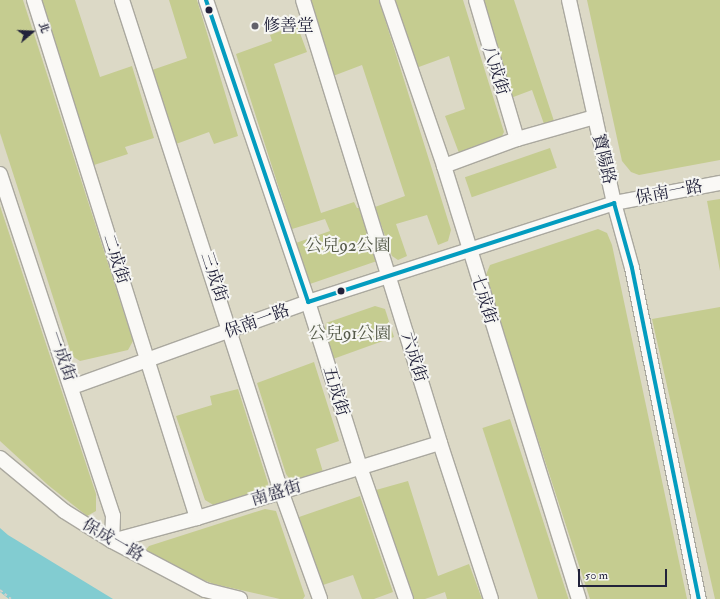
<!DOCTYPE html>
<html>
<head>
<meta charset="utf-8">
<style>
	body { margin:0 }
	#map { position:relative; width:720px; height:599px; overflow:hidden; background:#dcd9c6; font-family:"IM FELL Double Pica","Noto Serif TC",serif }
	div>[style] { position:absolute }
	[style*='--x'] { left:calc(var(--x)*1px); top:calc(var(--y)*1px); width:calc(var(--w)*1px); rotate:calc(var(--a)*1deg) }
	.green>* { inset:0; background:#c5cc90; transform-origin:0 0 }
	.water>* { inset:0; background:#82ccd1 }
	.path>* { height:2px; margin-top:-1px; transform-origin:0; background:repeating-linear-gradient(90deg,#cfcfcb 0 3px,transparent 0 6px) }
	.roads { filter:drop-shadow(1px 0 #aaa89f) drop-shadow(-1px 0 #aaa89f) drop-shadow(0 1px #aaa89f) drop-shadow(0 -1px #aaa89f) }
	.minor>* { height:14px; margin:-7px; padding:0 7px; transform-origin:7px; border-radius:7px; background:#faf9f6 }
	.bus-1>* { height:4px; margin:-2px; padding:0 2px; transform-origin:2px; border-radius:2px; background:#039cbf }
	.dots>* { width:11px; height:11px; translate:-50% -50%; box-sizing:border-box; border:2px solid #f6f6f2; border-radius:50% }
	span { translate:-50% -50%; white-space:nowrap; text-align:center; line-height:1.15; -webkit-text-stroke:4px #f6f6f2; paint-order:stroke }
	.poi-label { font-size:17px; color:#22223b }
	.left { translate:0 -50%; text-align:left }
	.street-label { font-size:17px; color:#22223b }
	.park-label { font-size:17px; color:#555a49 }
	.north { position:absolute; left:12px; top:12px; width:40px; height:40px; -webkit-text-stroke:3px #f6f6f2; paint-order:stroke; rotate:71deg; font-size:11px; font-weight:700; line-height:16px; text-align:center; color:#22223b }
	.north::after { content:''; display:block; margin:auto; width:14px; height:18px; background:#22223b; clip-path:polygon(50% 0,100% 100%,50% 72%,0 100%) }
	.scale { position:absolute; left:578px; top:569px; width:89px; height:18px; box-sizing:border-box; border:2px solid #22223b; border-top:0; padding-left:5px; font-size:12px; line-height:14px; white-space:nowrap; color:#22223b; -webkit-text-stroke:3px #f6f6f2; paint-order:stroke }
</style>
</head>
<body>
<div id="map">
	<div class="green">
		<i style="clip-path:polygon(0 0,23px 0,133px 341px,128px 350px,80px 361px,72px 356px,0 133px)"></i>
		<i style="clip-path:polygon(41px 0,75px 0,100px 77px,132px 66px,154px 138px,125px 147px,128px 154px,94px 165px)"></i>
		<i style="clip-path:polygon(169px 0,197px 0,238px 136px,214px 144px,209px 132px,176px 144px,152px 70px,187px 58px)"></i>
		<i style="clip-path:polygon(310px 0,379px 0,451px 230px,448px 241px,438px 245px,427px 215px,396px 224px,407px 256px,398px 260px,392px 256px,375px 207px,405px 196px,362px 65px,333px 76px)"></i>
		<i style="clip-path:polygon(393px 0,463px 0,504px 132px,501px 138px,459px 153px,445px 116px,465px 109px,449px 56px,416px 68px)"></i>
		<i style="clip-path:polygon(477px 0,514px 0,554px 121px,544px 124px,532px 90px,508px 99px)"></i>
		<i style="clip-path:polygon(587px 0,720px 0,720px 160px,639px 175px,631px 172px,622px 161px)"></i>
		<i style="clip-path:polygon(297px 25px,307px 52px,274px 64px,321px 213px,354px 202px,357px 208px,359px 208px,377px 261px,307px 285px,293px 244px,330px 231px,325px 219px,292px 229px,236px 54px,272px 41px,270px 35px)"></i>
		<i style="left:550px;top:148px;width:21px;height:90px;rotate:71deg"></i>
		<i style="clip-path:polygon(720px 199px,720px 271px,707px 201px)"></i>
		<i style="clip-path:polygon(0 206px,96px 494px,96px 511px,87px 516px,48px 485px,0 441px)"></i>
		<i style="clip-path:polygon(598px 229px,607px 233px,612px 245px,687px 599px,590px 599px,485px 277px,490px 265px)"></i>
		<i style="clip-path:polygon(375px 306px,385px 309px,394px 337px,333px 359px,325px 329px,326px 323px)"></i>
		<i style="clip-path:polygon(720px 307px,720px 599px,715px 599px,652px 319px)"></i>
		<i style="clip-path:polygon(314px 362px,339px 441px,316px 449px,323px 472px,292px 482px,286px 474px,257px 383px)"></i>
		<i style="clip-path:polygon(238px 389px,268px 483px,267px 491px,215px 506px,205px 500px,176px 416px,212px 405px,210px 396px)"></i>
		<i style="left:510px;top:419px;width:189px;height:29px;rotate:72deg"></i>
		<i style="clip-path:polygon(408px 481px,438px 576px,469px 564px,482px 599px,447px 599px,445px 592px,425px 599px,411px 599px,376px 490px)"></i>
		<i style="clip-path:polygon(360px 496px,393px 592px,374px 599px,362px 599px,353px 575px,323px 585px,299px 517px)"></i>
		<i style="clip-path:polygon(265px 509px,276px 511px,305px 596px,303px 599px,280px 599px,214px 584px,163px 565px,145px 551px,149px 546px)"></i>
	</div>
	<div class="water">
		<i style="clip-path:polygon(0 528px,8px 535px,113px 599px,9px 599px,0 592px)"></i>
	</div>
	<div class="path">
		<i style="--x:0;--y:590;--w:14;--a:39"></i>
	</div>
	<div class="roads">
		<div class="minor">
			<i style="--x:34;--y:0;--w:543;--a:72.53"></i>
			<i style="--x:122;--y:0;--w:516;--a:72.06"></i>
			<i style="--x:281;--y:491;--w:115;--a:70.1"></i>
			<i style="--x:206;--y:0;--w:319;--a:71.3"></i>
			<i style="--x:308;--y:302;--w:173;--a:72.5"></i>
			<i style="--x:360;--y:467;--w:140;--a:70.8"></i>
			<i style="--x:303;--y:0;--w:464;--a:72.8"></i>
			<i style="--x:440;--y:443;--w:164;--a:71.9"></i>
			<i style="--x:387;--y:0;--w:176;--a:71"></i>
			<i style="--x:444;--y:166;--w:454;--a:72.7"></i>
			<i style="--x:476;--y:0;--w:145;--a:73.6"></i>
			<i style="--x:569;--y:0;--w:208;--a:77.5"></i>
			<i style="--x:614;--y:203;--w:67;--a:74.5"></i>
			<i style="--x:632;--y:268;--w:338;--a:78.6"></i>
			<i style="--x:444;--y:166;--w:78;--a:-20.3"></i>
			<i style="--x:517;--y:139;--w:81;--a:-15.8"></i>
			<i style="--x:0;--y:174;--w:360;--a:71.7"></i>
			<i style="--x:113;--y:516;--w:25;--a:92"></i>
			<i style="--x:112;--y:541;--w:88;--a:-15.1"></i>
			<i style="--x:197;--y:518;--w:254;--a:-17.2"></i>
			<i style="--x:72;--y:387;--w:251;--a:-19.8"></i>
			<i style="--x:308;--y:302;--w:322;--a:-17.9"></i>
			<i style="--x:614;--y:203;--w:108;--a:-10.7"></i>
			<i style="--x:0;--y:458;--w:83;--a:39.6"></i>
			<i style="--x:64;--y:511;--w:57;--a:32"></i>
			<i style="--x:112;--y:541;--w:105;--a:27.8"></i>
			<i style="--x:205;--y:590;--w:36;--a:14"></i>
		</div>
	</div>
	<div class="bus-1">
		<i style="--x:206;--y:0;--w:319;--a:71.3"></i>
		<i style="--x:614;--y:203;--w:67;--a:74.5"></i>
		<i style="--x:632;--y:268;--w:338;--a:78.6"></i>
		<i style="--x:308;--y:302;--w:322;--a:-17.9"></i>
	</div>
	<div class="dots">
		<i style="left:209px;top:10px;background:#22223b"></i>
		<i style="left:255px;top:26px;background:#63626c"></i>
		<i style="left:341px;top:291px;background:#22223b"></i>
	</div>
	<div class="poi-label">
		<span class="left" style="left:263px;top:26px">修善堂</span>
	</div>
	<div class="street-label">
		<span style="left:496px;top:70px;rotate:73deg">八成街</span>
		<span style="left:604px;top:159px;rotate:77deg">寶陽路</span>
		<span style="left:669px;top:192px;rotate:-11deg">保南一路</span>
		<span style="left:116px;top:259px;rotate:72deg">二成街</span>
		<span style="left:214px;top:277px;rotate:72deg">三成街</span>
		<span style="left:484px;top:299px;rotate:73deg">七成街</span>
		<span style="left:257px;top:321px;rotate:-20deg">保南一路</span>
		<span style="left:62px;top:356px;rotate:71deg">一成街</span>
		<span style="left:414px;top:357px;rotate:73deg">六成街</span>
		<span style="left:336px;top:391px;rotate:73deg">五成街</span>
		<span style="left:276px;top:493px;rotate:-17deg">南盛街</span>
		<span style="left:113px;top:540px;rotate:30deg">保成一路</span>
	</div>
	<div class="park-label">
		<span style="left:348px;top:246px">公兒92公園</span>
		<span style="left:350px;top:334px">公兒91公園</span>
	</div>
	<div class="north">北</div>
	<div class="scale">50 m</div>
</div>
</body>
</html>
